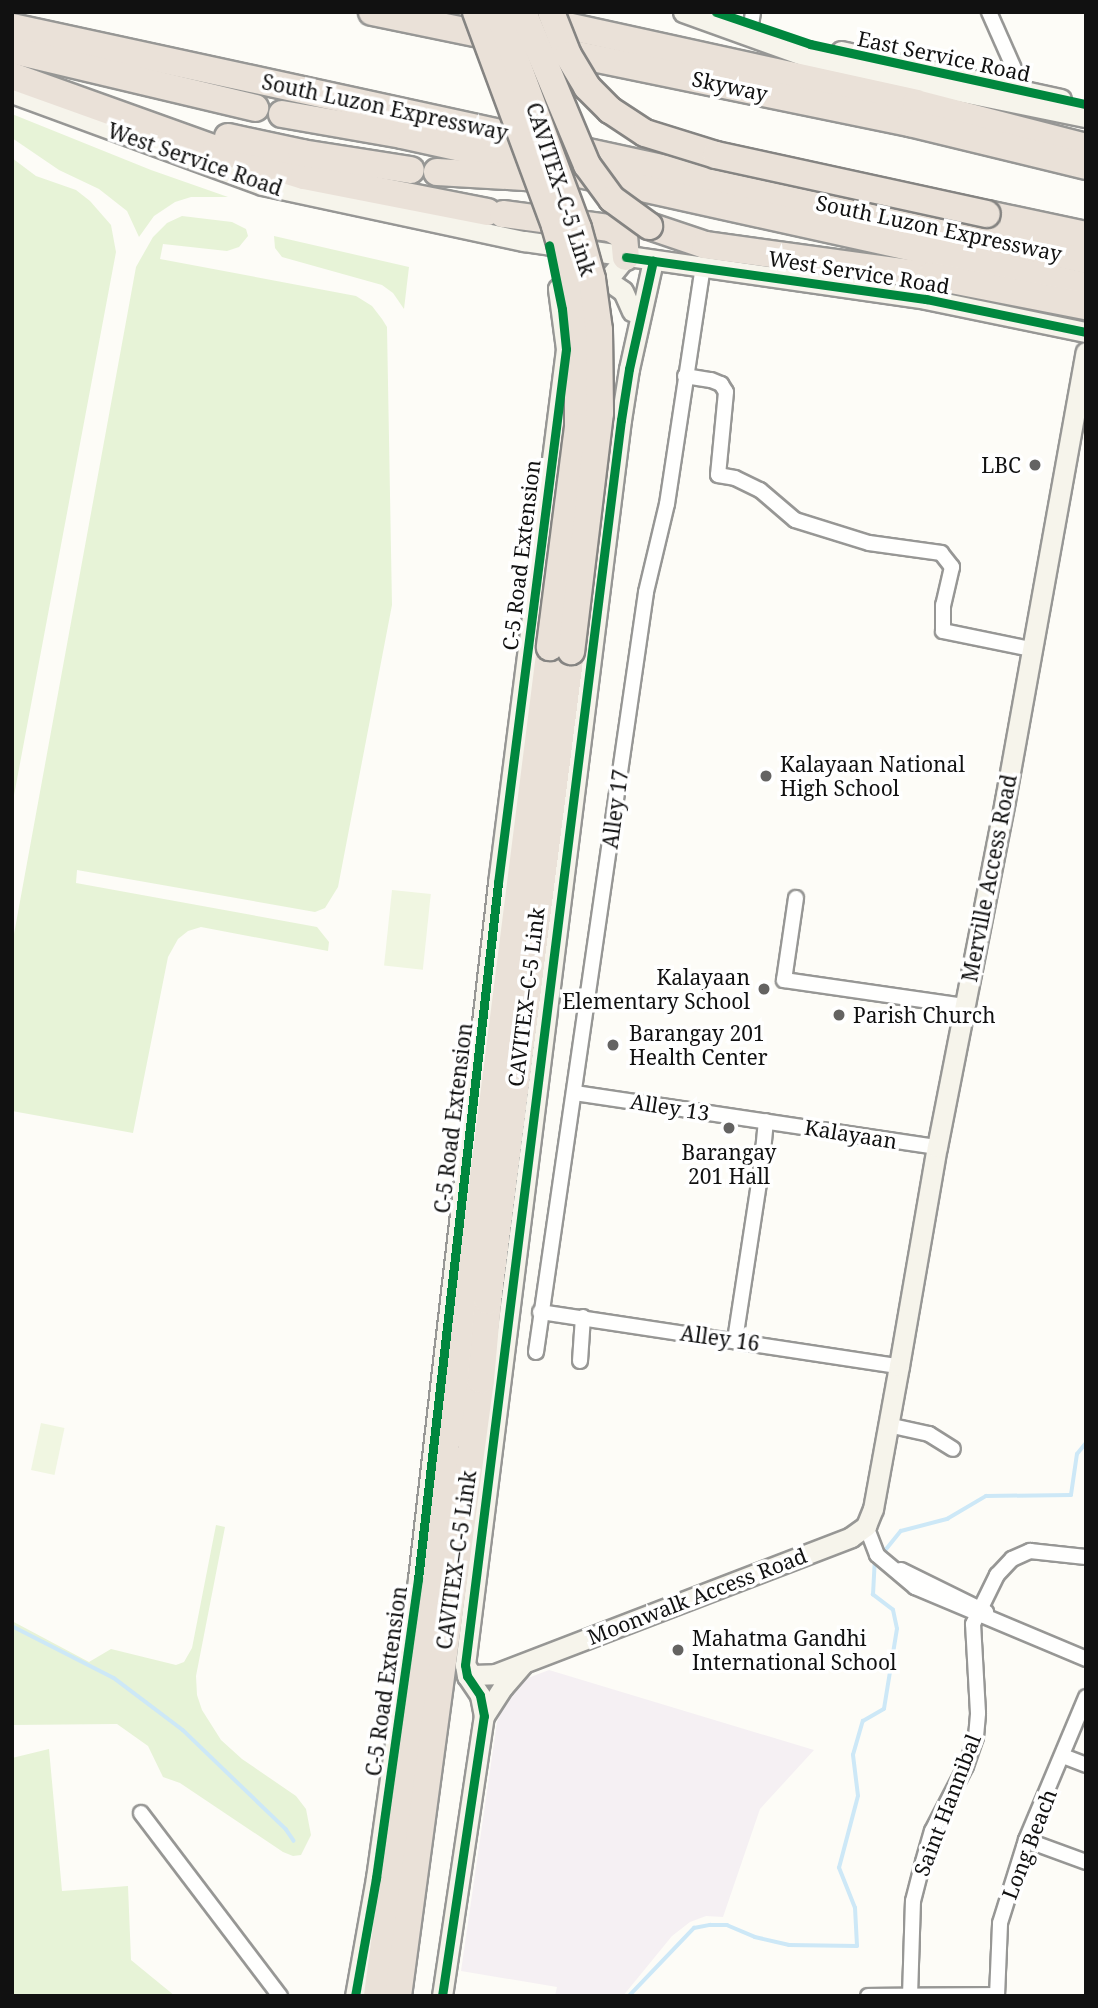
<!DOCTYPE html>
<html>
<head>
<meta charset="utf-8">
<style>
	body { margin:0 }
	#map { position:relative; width:1098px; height:2008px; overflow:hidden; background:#fdfcf7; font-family:"Noto Serif",serif }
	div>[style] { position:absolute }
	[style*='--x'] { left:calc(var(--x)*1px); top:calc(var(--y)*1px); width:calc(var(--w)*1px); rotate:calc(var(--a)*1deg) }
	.industrial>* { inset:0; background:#f5f0f3 }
	.green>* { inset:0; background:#e7f3d7 }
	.pitch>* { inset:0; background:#f0f6e1; transform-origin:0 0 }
	.stream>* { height:3.5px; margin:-1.75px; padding:0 1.75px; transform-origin:1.75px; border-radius:1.75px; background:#cde8f7 }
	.roads { filter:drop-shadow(2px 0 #979795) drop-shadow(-2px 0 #979795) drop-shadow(0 2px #979795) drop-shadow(0 -2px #979795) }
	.street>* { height:14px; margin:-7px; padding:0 7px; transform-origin:7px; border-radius:7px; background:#fffffe }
	.secondary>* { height:19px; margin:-9.5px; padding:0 9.5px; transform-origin:9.5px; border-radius:9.5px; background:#f6f4eb }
	.highway>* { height:26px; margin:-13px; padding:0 13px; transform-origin:13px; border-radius:13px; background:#eae1d8 }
	.bridges { filter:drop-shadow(2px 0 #858482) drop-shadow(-2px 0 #858482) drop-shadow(0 2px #858482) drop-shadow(0 -2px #858482) }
	.highway-bridge>* { height:26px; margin:-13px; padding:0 13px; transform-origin:13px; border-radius:13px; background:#eae1d8 }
	.cycleway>* { height:9px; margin:-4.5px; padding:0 4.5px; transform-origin:4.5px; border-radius:4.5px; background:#00873e }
	.dots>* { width:19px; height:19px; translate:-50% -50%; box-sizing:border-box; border:4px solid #fff; border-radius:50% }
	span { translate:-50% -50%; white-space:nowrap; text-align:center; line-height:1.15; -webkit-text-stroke:7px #fff; paint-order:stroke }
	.street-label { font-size:21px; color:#111 }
	.poi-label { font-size:21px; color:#111 }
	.right { translate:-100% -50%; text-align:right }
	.left { translate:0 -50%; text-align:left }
	.frame { position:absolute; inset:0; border:14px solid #111; pointer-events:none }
</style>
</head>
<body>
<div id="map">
	<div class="industrial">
		<i style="clip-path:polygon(549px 1670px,814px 1750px,760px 1809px,723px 1917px,706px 1916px,690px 1922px,672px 1936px,623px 1996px,555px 1996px,557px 1987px,461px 1971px,497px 1722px,507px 1698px,520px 1681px)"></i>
	</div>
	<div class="green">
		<i style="clip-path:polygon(12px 114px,151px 170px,228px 197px,191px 197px,175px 202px,154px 216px,139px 237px,127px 211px,99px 189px,59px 170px,12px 138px)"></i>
		<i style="clip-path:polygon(12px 158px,36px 176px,76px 190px,90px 201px,111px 225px,116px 252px,12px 806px)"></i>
		<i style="clip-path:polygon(182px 216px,232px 222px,246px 229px,248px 236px,239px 247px,227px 251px,163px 244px,160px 259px,356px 296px,372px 306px,382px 319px,387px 327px,392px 605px,338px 887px,325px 908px,315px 912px,77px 870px,76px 883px,317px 927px,329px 942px,328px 951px,201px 927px,188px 931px,178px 939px,168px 957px,133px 1133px,12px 1111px,12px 945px,136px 267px,153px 237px,167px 223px)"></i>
		<i style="clip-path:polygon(274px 236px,409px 267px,404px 309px,393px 293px,382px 285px,282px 257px,275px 248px)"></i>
		<i style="clip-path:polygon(216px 1525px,225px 1527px,196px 1676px,197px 1695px,202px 1710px,221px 1740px,242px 1759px,296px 1796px,306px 1809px,311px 1835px,301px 1855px,293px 1856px,283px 1852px,180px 1783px,163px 1777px,148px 1746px,117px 1724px,12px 1725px,12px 1621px,89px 1662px,111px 1649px,176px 1665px,184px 1662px,192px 1648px)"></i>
		<i style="clip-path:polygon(49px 1749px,62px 1891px,128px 1886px,131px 1960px,175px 1996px,12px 1996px,12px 1758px)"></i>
	</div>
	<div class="pitch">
		<i style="left:392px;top:890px;width:39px;height:76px;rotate:6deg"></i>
		<i style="left:41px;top:1423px;width:24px;height:48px;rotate:12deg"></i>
	</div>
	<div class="stream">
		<i style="--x:883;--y:1553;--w:28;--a:-51"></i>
		<i style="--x:901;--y:1531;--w:48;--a:-14.6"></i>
		<i style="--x:947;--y:1519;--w:45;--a:-30.5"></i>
		<i style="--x:986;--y:1496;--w:85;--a:-0.7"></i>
		<i style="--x:1071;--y:1495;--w:41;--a:-81.7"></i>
		<i style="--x:1077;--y:1454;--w:14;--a:-51"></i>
		<i style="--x:12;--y:1626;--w:114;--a:27"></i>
		<i style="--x:114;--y:1678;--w:86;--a:37"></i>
		<i style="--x:183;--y:1730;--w:143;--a:43.9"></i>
		<i style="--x:286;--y:1829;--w:14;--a:56"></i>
		<i style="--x:629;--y:1996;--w:94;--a:-46.3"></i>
		<i style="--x:694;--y:1928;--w:16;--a:-11"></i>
		<i style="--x:710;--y:1925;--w:17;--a:0"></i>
		<i style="--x:727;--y:1925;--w:30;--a:23"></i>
		<i style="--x:755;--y:1937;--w:35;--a:13"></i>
		<i style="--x:789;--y:1945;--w:68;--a:0.8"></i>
		<i style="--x:857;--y:1946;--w:38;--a:-93"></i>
		<i style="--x:855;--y:1908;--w:43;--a:-111.8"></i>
		<i style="--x:839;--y:1868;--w:74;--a:-75.2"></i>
		<i style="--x:858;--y:1796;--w:41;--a:-97"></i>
		<i style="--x:853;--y:1755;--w:35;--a:-74"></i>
		<i style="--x:863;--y:1721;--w:24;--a:-30"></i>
		<i style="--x:884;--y:1709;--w:81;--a:-80.8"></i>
		<i style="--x:897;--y:1629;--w:19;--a:-102"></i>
		<i style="--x:893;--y:1610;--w:25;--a:-143"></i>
		<i style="--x:873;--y:1595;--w:33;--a:-87"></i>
		<i style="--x:875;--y:1562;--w:4;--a:-45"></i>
	</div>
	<div class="roads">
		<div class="street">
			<i style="--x:989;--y:12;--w:86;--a:66.1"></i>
			<i style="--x:751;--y:25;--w:13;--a:-81"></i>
			<i style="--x:685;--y:376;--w:26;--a:9"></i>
			<i style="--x:711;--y:380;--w:11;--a:22"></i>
			<i style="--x:721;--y:384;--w:9;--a:58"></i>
			<i style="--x:726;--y:392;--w:83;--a:95.5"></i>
			<i style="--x:718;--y:475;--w:17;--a:10"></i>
			<i style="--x:735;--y:478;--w:28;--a:26"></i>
			<i style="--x:760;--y:490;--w:46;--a:40.6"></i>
			<i style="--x:795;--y:520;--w:77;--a:17.3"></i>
			<i style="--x:869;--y:543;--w:73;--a:7.9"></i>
			<i style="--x:941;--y:553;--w:18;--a:52"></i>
			<i style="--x:952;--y:567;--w:39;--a:103"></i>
			<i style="--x:943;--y:605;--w:26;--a:90"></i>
			<i style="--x:943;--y:631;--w:90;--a:11.6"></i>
			<i style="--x:796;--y:898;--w:83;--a:98.3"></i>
			<i style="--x:784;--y:980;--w:182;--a:8.2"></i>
			<i style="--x:575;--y:1093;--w:366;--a:8.5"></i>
			<i style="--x:540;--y:1312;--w:363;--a:8.6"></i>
			<i style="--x:735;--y:1340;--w:171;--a:-81.3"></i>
			<i style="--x:761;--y:1171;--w:50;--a:-84.3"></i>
			<i style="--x:536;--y:1352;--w:768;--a:-81.76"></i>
			<i style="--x:646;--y:592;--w:90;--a:-76.6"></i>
			<i style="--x:667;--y:504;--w:240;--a:-81.4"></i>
			<i style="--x:580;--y:1361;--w:44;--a:-86.1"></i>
			<i style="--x:888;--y:1425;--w:42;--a:12.4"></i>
			<i style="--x:929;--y:1434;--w:28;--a:32"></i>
			<i style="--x:866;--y:1526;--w:31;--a:69"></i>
			<i style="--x:877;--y:1555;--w:50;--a:40.1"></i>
			<i style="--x:915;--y:1587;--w:186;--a:22.8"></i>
			<i style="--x:901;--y:1570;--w:95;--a:26.3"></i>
			<i style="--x:1063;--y:1756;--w:25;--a:21"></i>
			<i style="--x:141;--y:1813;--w:230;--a:52.8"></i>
			<i style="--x:1026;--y:1840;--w:64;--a:20.1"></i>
			<i style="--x:868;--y:1996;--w:129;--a:-0.4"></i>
			<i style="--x:910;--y:1996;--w:95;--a:-88.2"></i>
			<i style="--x:913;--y:1901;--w:40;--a:-75.6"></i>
			<i style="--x:923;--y:1862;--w:32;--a:-74"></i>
			<i style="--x:932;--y:1831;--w:73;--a:-62.4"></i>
			<i style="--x:966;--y:1766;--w:31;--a:-71"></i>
			<i style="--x:976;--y:1737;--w:24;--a:-85"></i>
			<i style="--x:978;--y:1713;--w:89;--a:-93.2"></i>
			<i style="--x:973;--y:1624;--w:55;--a:-63.9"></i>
			<i style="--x:997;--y:1575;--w:22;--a:-47"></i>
			<i style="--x:1012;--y:1559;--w:20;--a:-24"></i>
			<i style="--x:1030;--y:1551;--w:56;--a:6.1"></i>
			<i style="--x:997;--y:1996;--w:73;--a:-87.6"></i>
			<i style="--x:1000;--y:1923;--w:87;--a:-72.6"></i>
			<i style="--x:1026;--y:1840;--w:155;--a:-67.2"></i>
		</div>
		<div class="secondary">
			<i style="--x:683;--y:12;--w:133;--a:19.8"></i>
			<i style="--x:808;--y:57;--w:83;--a:13.9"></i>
			<i style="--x:889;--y:77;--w:201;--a:11.5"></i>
			<i style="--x:841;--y:51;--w:225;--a:12.3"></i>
			<i style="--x:12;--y:93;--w:266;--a:20.2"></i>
			<i style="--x:262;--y:185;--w:268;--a:12.1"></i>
			<i style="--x:524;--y:241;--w:406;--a:8.2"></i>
			<i style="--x:926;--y:299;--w:163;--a:11.7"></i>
			<i style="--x:607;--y:280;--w:19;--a:35"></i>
			<i style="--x:623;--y:291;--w:22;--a:66"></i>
			<i style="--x:589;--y:302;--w:58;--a:-50.6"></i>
			<i style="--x:465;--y:1665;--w:12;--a:55"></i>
			<i style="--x:472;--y:1675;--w:23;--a:-2"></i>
			<i style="--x:495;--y:1674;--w:381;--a:-21"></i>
			<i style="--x:851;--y:1537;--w:19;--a:-36"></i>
			<i style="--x:866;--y:1526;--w:18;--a:-68"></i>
			<i style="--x:873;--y:1509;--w:145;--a:-79.7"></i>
			<i style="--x:899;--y:1366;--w:222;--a:-80.2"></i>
			<i style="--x:937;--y:1147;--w:354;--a:-78.9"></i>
			<i style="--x:1005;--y:800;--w:455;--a:-79.8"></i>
			<i style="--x:484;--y:1716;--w:35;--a:-57"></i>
			<i style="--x:503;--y:1687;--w:29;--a:-49"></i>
			<i style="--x:355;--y:1996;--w:120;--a:-79.9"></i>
			<i style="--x:376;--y:1878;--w:302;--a:-82"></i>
			<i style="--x:418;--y:1579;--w:701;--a:-83.44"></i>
			<i style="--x:498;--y:883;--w:538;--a:-82.74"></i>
			<i style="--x:566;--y:349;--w:61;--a:-97.6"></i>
			<i style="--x:442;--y:1996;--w:283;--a:-81.5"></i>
			<i style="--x:484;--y:1716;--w:21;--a:-101"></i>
			<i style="--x:480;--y:1695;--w:23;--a:-124"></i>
			<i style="--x:467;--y:1676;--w:11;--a:-100"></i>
			<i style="--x:465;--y:1665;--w:1255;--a:-82.86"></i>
			<i style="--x:621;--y:420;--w:52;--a:-81.1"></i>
			<i style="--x:629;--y:369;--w:111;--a:-77.5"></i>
		</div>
		<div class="highway">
			<i style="--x:372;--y:12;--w:135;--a:11.6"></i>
			<i style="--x:535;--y:19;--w:390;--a:12.4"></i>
			<i style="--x:916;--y:103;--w:176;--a:14.5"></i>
			<i style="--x:12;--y:27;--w:1099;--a:12.24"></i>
			<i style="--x:549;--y:49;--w:369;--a:11.6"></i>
			<i style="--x:910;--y:123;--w:181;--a:13.7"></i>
			<i style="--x:12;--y:50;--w:250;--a:13.4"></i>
			<i style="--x:12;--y:76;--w:217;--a:19.7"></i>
			<i style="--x:216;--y:149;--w:92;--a:17.1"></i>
			<i style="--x:304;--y:176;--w:187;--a:11.1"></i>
			<i style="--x:282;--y:114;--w:122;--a:9.9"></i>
			<i style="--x:402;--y:135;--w:700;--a:12.45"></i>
			<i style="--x:228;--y:137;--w:76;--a:12.2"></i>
			<i style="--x:302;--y:153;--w:110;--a:8.9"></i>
			<i style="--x:437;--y:172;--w:103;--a:3.3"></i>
			<i style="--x:503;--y:214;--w:108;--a:7.5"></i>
			<i style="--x:610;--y:228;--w:16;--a:30"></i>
			<i style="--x:624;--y:236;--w:21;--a:85"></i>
			<i style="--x:987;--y:214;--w:101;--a:12"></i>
			<i style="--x:649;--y:226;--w:59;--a:18.7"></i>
			<i style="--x:705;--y:245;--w:228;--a:7.8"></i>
			<i style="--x:931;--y:276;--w:158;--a:11"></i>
			<i style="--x:450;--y:1437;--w:796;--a:-82.79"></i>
			<i style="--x:377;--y:1996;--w:546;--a:-82.52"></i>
			<i style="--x:398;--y:1996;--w:622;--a:-82.33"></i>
			<i style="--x:481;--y:1380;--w:79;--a:-84.9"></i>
			<i style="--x:488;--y:1301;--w:655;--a:-82.72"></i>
		</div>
	</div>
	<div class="bridges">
		<div class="highway-bridge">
			<i style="--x:476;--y:12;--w:228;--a:69.7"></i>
			<i style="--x:555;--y:226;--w:51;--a:74.1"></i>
			<i style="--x:569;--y:275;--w:56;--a:80.7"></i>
			<i style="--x:578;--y:330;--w:97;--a:90"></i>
			<i style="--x:578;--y:427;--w:222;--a:97.3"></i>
			<i style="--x:498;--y:12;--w:230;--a:69.7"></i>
			<i style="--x:578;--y:228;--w:53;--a:74.6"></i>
			<i style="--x:592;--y:279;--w:51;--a:82.2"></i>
			<i style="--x:599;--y:330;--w:83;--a:89.3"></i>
			<i style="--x:600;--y:413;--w:240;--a:96.9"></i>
			<i style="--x:523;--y:12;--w:166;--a:67.3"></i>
			<i style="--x:587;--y:165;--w:42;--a:53.7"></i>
			<i style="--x:612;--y:199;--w:46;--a:36.1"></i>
			<i style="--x:551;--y:12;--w:46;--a:68.4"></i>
			<i style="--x:568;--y:55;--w:37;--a:59"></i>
			<i style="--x:587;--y:87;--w:33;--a:45"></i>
			<i style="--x:610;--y:110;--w:42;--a:33.3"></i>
			<i style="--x:645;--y:133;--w:74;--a:17.2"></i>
			<i style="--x:716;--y:155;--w:277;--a:12.3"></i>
		</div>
	</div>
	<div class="cycleway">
		<i style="--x:716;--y:12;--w:99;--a:18.8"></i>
		<i style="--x:810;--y:44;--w:282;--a:12.3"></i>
		<i style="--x:626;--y:257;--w:303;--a:8"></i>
		<i style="--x:926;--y:299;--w:163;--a:11.7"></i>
		<i style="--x:355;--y:1996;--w:120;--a:-79.9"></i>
		<i style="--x:376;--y:1878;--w:302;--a:-82"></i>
		<i style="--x:418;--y:1579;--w:701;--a:-83.44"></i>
		<i style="--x:498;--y:883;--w:538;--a:-82.74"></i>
		<i style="--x:566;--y:349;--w:40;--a:-95.7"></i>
		<i style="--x:562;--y:309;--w:65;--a:-101.5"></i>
		<i style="--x:442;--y:1996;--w:283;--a:-81.5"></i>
		<i style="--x:484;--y:1716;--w:21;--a:-101"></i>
		<i style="--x:480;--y:1695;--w:23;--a:-124"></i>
		<i style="--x:467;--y:1676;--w:11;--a:-100"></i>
		<i style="--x:465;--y:1665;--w:1255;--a:-82.86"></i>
		<i style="--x:621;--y:420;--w:52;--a:-81.1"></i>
		<i style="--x:629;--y:369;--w:111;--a:-77.5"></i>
	</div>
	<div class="dots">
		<i style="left:1035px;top:465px;background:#646362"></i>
		<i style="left:766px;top:776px;background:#646362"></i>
		<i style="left:764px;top:989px;background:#646362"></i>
		<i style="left:839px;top:1015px;background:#646362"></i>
		<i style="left:613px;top:1045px;background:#646362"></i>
		<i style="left:729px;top:1128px;background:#646362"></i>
		<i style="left:678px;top:1650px;background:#646362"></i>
	</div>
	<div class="street-label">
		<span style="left:944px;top:56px;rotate:12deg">East Service Road</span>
		<span style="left:730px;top:86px;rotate:12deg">Skyway</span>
		<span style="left:385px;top:107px;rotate:12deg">South Luzon Expressway</span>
		<span style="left:195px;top:159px;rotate:19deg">West Service Road</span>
		<span style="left:561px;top:189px;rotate:72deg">CAVITEX–C-5 Link</span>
		<span style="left:939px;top:228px;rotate:12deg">South Luzon Expressway</span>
		<span style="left:859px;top:272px;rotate:9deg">West Service Road</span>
		<span style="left:521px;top:555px;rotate:-83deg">C-5 Road Extension</span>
		<span style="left:615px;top:809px;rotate:-82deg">Alley 17</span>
		<span style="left:989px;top:878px;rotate:-79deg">Merville Access Road</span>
		<span style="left:526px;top:997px;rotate:-83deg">CAVITEX–C-5 Link</span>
		<span style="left:670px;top:1107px;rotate:9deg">Alley 13</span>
		<span style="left:453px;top:1118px;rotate:-83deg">C-5 Road Extension</span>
		<span style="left:851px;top:1134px;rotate:9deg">Kalayaan</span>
		<span style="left:720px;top:1338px;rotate:8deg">Alley 16</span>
		<span style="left:456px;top:1560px;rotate:-82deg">CAVITEX–C-5 Link</span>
		<span style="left:697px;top:1596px;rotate:-21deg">Moonwalk Access Road</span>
		<span style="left:386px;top:1681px;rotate:-82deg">C-5 Road Extension</span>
		<span style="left:947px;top:1805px;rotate:-69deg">Saint Hannibal</span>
		<span style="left:1029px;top:1844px;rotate:-69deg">Long Beach</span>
	</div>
	<div class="poi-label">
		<span class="right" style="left:1021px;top:465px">LBC</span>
		<span class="left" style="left:780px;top:776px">Kalayaan National<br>High School</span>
		<span class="right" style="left:750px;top:989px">Kalayaan<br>Elementary School</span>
		<span class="left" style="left:853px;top:1015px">Parish Church</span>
		<span class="left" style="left:629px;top:1045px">Barangay 201<br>Health Center</span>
		<span style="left:729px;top:1164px">Barangay<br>201 Hall</span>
		<span class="left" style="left:692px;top:1650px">Mahatma Gandhi<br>International School</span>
	</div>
	<div class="frame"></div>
</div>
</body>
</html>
